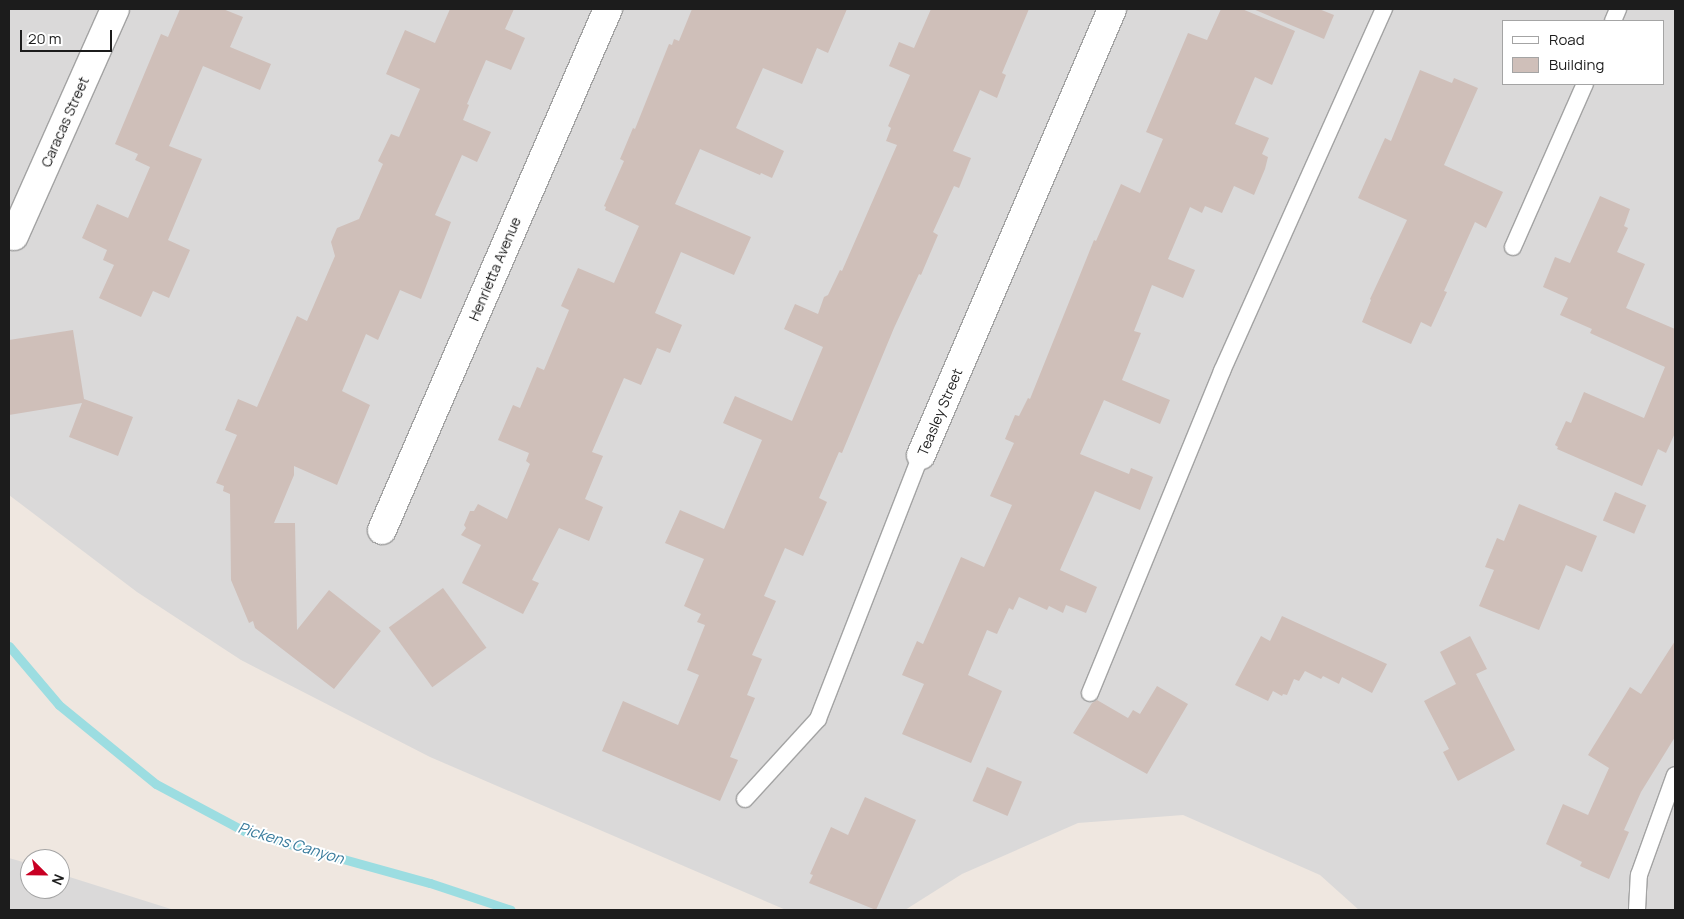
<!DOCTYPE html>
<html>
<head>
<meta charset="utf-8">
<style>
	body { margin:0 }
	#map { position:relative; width:1684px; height:919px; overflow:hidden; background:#efe7e0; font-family:Manrope,sans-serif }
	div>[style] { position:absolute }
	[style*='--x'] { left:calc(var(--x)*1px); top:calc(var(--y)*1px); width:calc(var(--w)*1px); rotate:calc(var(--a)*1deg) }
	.residential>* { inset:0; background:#dad9d9 }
	.stream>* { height:9px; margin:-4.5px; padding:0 4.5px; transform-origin:4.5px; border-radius:4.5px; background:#9cdde1 }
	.building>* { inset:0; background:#cfbfb9; transform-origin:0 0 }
	.roads { filter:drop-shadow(1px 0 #a3a3a3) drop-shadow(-1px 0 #a3a3a3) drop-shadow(0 1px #a3a3a3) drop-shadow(0 -1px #a3a3a3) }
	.lane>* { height:16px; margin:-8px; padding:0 8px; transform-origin:8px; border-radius:8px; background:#fff }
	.street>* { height:28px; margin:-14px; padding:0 14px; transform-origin:14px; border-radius:14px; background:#fff }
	span { translate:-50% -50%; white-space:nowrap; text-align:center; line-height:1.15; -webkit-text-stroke:4px #fff; paint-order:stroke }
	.street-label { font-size:14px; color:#1c1c1c }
	.water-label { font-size:15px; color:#397b9c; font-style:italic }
	.frame { position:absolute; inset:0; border:10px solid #1c1c1c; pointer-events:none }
	.legend { position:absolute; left:1502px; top:20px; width:162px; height:65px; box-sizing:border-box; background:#fff; border:1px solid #a4a4a4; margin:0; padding:6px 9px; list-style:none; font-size:15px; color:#1c1c1c }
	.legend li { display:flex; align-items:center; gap:10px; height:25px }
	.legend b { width:25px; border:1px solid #a4a4a4 }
	.north { position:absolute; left:20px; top:849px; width:50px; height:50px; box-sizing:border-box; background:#fff; border:1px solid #a4a4a4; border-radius:50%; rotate:113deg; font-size:14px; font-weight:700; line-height:20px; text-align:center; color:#1c1c1c }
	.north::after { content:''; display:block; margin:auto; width:18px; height:22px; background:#c80023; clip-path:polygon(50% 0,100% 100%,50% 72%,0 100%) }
	.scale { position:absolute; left:20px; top:30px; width:92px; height:22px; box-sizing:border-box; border:2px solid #1c1c1c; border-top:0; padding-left:6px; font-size:15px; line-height:18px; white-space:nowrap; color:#1c1c1c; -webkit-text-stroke:4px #fff; paint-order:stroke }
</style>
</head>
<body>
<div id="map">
	<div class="residential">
		<i style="clip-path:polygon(evenodd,9px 9px,1675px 9px,1675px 910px,1359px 910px,1320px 875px,1183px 815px,1078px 823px,962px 874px,905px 910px,786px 910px,430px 757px,241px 660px,137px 592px,9px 495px,9px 9px,1503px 21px,1663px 21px,1663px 84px,1503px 84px,1503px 21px)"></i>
		<i style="clip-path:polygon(9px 858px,30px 864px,30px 889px,60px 889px,60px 874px,174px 910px,9px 910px)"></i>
	</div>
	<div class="stream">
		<i style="--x:9;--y:646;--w:77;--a:49.7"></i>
		<i style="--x:59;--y:705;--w:125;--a:39.2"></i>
		<i style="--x:156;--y:784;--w:102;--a:28.1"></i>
		<i style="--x:246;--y:832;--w:191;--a:15.5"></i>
		<i style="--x:430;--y:883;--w:85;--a:18.4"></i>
	</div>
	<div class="building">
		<i style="clip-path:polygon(180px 9px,223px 9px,243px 17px,230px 47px,271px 64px,260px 90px,203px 66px,169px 146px,202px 159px,168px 240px,190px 250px,169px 298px,153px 291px,141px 317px,99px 298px,114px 265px,103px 260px,107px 250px,82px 238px,97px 204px,128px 218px,150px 167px,135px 160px,138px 154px,115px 144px,161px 34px,168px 37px)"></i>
		<i style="clip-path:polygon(450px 9px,514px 9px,505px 29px,525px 38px,511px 70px,486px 60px,467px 104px,469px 105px,463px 120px,491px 132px,477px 162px,462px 155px,435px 215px,451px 222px,421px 299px,400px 290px,378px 340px,366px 334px,342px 391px,370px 405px,337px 485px,294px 466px,294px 475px,274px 523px,295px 523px,297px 630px,329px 590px,381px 631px,334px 689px,255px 628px,253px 621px,249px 623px,231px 580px,230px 494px,223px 491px,224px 486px,216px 483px,237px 435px,225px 430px,238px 399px,257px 407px,297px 316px,307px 321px,335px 256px,331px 242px,337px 228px,359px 219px,383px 164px,378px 161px,391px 134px,399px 137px,420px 89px,386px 74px,405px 30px,435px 43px)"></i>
		<i style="clip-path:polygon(692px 9px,847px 9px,828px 53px,817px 48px,802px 84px,763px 68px,736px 128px,784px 151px,772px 178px,761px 173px,760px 175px,700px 149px,675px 204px,751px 237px,734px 275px,681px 252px,655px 313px,682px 325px,670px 353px,657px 348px,641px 385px,624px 378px,592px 452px,603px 456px,585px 499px,603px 507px,589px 541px,559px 528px,532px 580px,539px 583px,523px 614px,462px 583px,481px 545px,461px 535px,466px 528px,464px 525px,470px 511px,474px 511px,478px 504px,507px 519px,530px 464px,526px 461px,529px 453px,498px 440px,513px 405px,520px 408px,537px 367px,544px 370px,569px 310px,561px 306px,578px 268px,614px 283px,639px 226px,605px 210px,606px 207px,604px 206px,624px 161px,620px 159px,633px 128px,635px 129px,669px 44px,672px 45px,674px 39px,679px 41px)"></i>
		<i style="clip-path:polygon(931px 9px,1029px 9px,1002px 73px,1006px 75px,997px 98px,980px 90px,953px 151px,971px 158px,959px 188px,954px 186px,933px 232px,938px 235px,921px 275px,919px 274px,894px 328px,842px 453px,839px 452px,819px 498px,827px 502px,803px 556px,785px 548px,764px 596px,776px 601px,752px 655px,762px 659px,747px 695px,755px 698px,730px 757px,738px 760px,720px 801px,602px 751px,623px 701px,678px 725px,699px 675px,687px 670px,705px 625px,697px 622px,701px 614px,684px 606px,704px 559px,665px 543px,680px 510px,724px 529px,762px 440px,723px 423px,735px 396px,792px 421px,823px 347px,784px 329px,795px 304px,818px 314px,824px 297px,828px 295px,840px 270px,842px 271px,897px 145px,886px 141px,891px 128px,888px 126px,910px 75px,889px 66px,899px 42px,914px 48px)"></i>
		<i style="clip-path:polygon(1221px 9px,1242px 9px,1295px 31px,1272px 85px,1255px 77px,1235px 124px,1269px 138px,1262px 154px,1268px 157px,1265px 169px,1254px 195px,1234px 186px,1222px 213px,1205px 206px,1202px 213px,1190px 207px,1168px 259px,1195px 270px,1183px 298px,1152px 285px,1134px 331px,1141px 333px,1122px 380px,1170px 400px,1160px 424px,1104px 400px,1080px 454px,1129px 474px,1131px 468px,1153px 477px,1140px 510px,1095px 491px,1060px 570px,1097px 587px,1086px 613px,1066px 605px,1063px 613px,1049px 606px,1047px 610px,1019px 597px,1013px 610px,1009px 608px,997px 634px,987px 630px,968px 675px,1002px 691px,971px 763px,902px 734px,924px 684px,902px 675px,917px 641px,923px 644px,961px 557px,984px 567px,1012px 505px,990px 496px,1014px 443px,1005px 439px,1015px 415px,1019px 416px,1028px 398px,1030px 399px,1094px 240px,1096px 241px,1121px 184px,1140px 193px,1163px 139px,1146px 132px,1188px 33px,1207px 40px)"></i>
		<i style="clip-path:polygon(1253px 9px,1319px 9px,1334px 15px,1324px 39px)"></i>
		<i style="clip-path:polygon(1420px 70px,1452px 83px,1454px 78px,1478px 88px,1444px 165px,1503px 192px,1486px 228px,1475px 222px,1444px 291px,1447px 292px,1431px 327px,1421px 322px,1411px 344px,1362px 322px,1371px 300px,1370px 299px,1407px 220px,1358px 198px,1385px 138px,1391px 141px)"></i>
		<i style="clip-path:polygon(1600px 196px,1630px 209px,1624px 226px,1628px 228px,1617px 252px,1645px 264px,1626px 308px,1675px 329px,1675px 433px,1666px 453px,1658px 449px,1642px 486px,1557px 449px,1558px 447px,1555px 445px,1566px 421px,1571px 423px,1584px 392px,1644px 418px,1665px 367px,1590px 333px,1592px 329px,1560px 315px,1568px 298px,1543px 287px,1555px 257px,1570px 263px)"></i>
		<i style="clip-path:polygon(73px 330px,84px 399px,133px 417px,118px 456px,69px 437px,82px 403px,9px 415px,9px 340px)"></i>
		<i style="left:1615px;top:492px;width:34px;height:31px;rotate:23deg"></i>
		<i style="clip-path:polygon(1519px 504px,1597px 536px,1582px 572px,1566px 565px,1539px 630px,1479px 606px,1494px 570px,1485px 567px,1497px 538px,1504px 541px)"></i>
		<i style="left:443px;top:588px;width:74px;height:67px;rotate:54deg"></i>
		<i style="clip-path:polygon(1282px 616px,1387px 664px,1372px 693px,1342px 677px,1339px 684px,1323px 676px,1321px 679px,1305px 671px,1299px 681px,1294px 679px,1287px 695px,1283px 694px,1282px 696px,1273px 691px,1268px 701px,1235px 685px,1261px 636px,1270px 641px)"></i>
		<i style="clip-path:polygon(1470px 636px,1487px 669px,1476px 674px,1515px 750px,1458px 781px,1443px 752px,1449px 749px,1424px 701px,1456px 684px,1440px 652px)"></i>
		<i style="clip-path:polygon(1675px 641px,1675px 737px,1641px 792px,1624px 830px,1629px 832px,1609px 879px,1580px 866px,1582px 862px,1546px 844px,1563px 804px,1588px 815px,1609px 768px,1588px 755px,1630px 687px,1641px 694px)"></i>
		<i style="clip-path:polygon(1157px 686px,1188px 704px,1147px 774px,1073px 733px,1092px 703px,1097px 700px,1128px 718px,1133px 710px,1140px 714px)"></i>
		<i style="left:987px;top:767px;width:38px;height:37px;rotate:23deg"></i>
		<i style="clip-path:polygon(865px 797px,916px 820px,876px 910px,809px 883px,813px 875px,810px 874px,831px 827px,848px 835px)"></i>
	</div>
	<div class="roads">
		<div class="lane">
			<i style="--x:1613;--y:21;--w:13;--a:-67"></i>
			<i style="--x:1513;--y:247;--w:178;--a:-66.2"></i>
			<i style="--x:1090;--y:693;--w:348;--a:-67.7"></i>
			<i style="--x:1222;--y:371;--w:397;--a:-65.9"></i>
			<i style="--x:745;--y:799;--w:108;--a:-47.6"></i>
			<i style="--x:818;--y:719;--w:283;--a:-68.7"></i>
			<i style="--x:1637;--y:910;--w:35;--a:-87"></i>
			<i style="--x:1639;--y:875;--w:106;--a:-70.2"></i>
		</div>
		<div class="street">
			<i style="--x:14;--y:236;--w:248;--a:-66"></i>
			<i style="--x:921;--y:455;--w:485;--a:-66.8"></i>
			<i style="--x:382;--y:530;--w:568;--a:-66.55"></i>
		</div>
	</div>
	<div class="street-label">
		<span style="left:65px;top:122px;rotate:-66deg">Caracas Street</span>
		<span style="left:495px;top:269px;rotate:-67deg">Henrietta Avenue</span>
		<span style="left:940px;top:412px;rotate:-67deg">Teasley Street</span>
	</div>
	<div class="water-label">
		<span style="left:291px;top:843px;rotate:17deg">Pickens Canyon</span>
	</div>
	<div class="frame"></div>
	<ul class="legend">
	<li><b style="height:6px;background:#fff"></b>Road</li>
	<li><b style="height:14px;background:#cfbfb9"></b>Building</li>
	</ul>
	<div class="north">N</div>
	<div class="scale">20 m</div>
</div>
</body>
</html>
